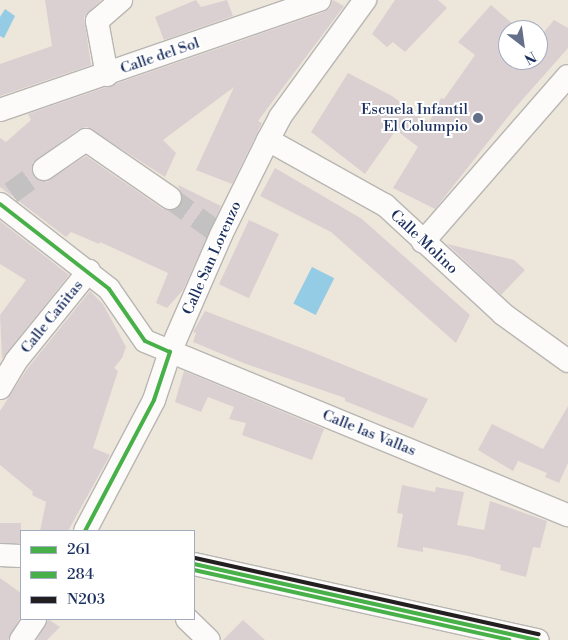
<!DOCTYPE html>
<html>
<head>
<meta charset="utf-8">
<style>
	body { margin:0 }
	#map { position:relative; width:568px; height:640px; overflow:hidden; background:#ede6da; font-family:"Libre Bodoni",serif }
	div>[style] { position:absolute }
	[style*='--x'] { left:calc(var(--x)*1px); top:calc(var(--y)*1px); width:calc(var(--w)*1px); rotate:calc(var(--a)*1deg) }
	.water>* { inset:0; background:#94cbe5; transform-origin:0 0 }
	.building>* { inset:0; background:#dbd0d1; transform-origin:0 0 }
	.minor-tunnel>* { height:22px; margin-top:-11px; transform-origin:0; background:repeating-linear-gradient(90deg,#c3c1c1 0 22px,transparent 0 33px) }
	.roads { filter:drop-shadow(1px 0 #b8b6b3) drop-shadow(-1px 0 #b8b6b3) drop-shadow(0 1px #b8b6b3) drop-shadow(0 -1px #b8b6b3) }
	.minor>* { height:22px; margin:-11px; padding:0 11px; transform-origin:11px; border-radius:11px; background:#fcfbf9 }
	.bus-1>* { height:4px; margin:-2px; padding:0 2px; transform-origin:2px; border-radius:2px; background:#48b048 }
	.bus-2>* { height:4px; margin:-2px; padding:0 2px; transform-origin:2px; border-radius:2px; background:#48b048 }
	.bus-3>* { height:4px; margin:-2px; padding:0 2px; transform-origin:2px; border-radius:2px; background:#231f20 }
	.dots>* { width:14px; height:14px; translate:-50% -50%; box-sizing:border-box; border:2px solid #fff; border-radius:50% }
	span { translate:-50% -50%; white-space:nowrap; text-align:center; line-height:1.15; -webkit-text-stroke:4px #fff; paint-order:stroke }
	.street-label { font-size:15px; color:#1b2f5e }
	.poi-label { font-size:15px; color:#1b2f5e }
	.right { translate:-100% -50%; text-align:right }
	.legend { position:absolute; left:20px; top:530px; width:175px; height:90px; box-sizing:border-box; background:#fff; border:1px solid #a4acbf; margin:0; padding:6px 9px; list-style:none; font-size:15px; color:#1b2f5e }
	.legend li { display:flex; align-items:center; gap:10px; height:25px }
	.legend b { width:25px; border:1px solid #a4acbf }
	.north { position:absolute; left:498px; top:20px; width:50px; height:50px; box-sizing:border-box; background:#fff; border:1px solid #a4acbf; border-radius:50%; rotate:150deg; font-size:14px; font-weight:700; line-height:20px; text-align:center; color:#1b2f5e }
	.north::after { content:''; display:block; margin:auto; width:18px; height:22px; background:#646f89; clip-path:polygon(50% 0,100% 100%,50% 72%,0 100%) }
</style>
</head>
<body>
<div id="map">
	<div class="water">
		<i style="clip-path:polygon(5px 9px,15px 16px,4px 38px,0 36px,0 17px)"></i>
		<i style="left:312px;top:267px;width:25px;height:41px;rotate:27deg"></i>
	</div>
	<div class="building">
		<i style="clip-path:polygon(45px 0,101px 0,84px 17px,91px 65px,0 96px,0 64px,52px 46px)"></i>
		<i style="clip-path:polygon(196px 0,201px 7px,227px 0,233px 16px,164px 40px,155px 17px)"></i>
		<i style="clip-path:polygon(333px 0,344px 6px,258px 121px,262px 123px,232px 184px,196px 170px,234px 87px,163px 140px,176px 153px,165px 177px,87px 127px,79px 129px,32px 163px,34px 177px,46px 182px,86px 156px,163px 209px,175px 210px,181px 205px,183px 199px,178px 185px,221px 206px,183px 290px,167px 308px,156px 303px,168px 273px,100px 242px,99px 244px,71px 232px,66px 237px,0 187px,0 138px,6px 142px,31px 120px,28px 114px,324px 12px,330px 8px)"></i>
		<i style="clip-path:polygon(395px 0,438px 0,447px 8px,405px 52px,393px 42px,387px 47px,372px 34px)"></i>
		<i style="clip-path:polygon(491px 5px,520px 30px,508px 30px,508px 60px,538px 60px,538px 39px,554px 20px,568px 28px,568px 48px,515px 108px,435px 209px,393px 188px,418px 147px,396px 130px,365px 174px,311px 132px,348px 73px,392px 96px,429px 123px,441px 98px,444px 99px,475px 55px,458px 42px)"></i>
		<i style="clip-path:polygon(275px 168px,362px 219px,470px 315px,456px 343px,331px 232px,260px 196px)"></i>
		<i style="left:249px;top:220px;width:33px;height:71px;rotate:25deg"></i>
		<i style="clip-path:polygon(0 221px,69px 275px,2px 359px,0 315px,26px 280px,0 264px)"></i>
		<i style="clip-path:polygon(447px 244px,514px 260px,525px 270px,501px 295px)"></i>
		<i style="clip-path:polygon(90px 291px,103px 304px,126px 347px,122px 358px,114px 368px,118px 371px,93px 448px,110px 455px,68px 531px,40px 531px,46px 502px,32px 495px,33px 492px,0 465px,0 411px,27px 369px)"></i>
		<i style="clip-path:polygon(205px 311px,312px 352px,428px 399px,413px 428px,345px 401px,345px 398px,246px 364px,193px 342px,196px 333px,193px 332px)"></i>
		<i style="clip-path:polygon(184px 371px,324px 429px,312px 460px,242px 435px,246px 423px,229px 419px,234px 407px,208px 397px,201px 412px,175px 402px)"></i>
		<i style="clip-path:polygon(568px 406px,568px 463px,559px 483px,545px 477px,547px 473px,518px 461px,513px 471px,478px 450px,492px 424px,543px 449px)"></i>
		<i style="clip-path:polygon(402px 485px,435px 492px,436px 487px,464px 492px,457px 525px,484px 530px,490px 501px,547px 521px,540px 548px,533px 547px,526px 577px,500px 570px,501px 565px,469px 556px,423px 547px,423px 552px,397px 547px,403px 514px,397px 513px)"></i>
		<i style="left:21px;top:523px;width:20px;height:21px;rotate:90deg"></i>
		<i style="clip-path:polygon(0 578px,21px 593px,21px 616px,8px 640px,0 640px)"></i>
		<i style="clip-path:polygon(48px 619px,60px 627px,47px 640px,37px 640px)"></i>
		<i style="clip-path:polygon(243px 620px,265px 640px,223px 640px)"></i>
	</div>
	<div class="minor-tunnel">
		<i style="--x:11;--y:193;--w:41;--a:-36"></i>
		<i style="--x:170;--y:198;--w:63;--a:36"></i>
	</div>
	<div class="roads">
		<div class="minor">
			<i style="--x:107;--y:75;--w:55;--a:-100.5"></i>
			<i style="--x:97;--y:21;--w:32;--a:-41"></i>
			<i style="--x:0;--y:110;--w:338;--a:-19"></i>
			<i style="--x:268;--y:140;--w:134;--a:29.1"></i>
			<i style="--x:385;--y:205;--w:161;--a:42.7"></i>
			<i style="--x:503;--y:314;--w:80;--a:35.9"></i>
			<i style="--x:44;--y:169;--w:51;--a:-34.6"></i>
			<i style="--x:86;--y:140;--w:102;--a:34.6"></i>
			<i style="--x:0;--y:204;--w:138;--a:37.9"></i>
			<i style="--x:109;--y:289;--w:63;--a:55.3"></i>
			<i style="--x:145;--y:341;--w:457;--a:22.4"></i>
			<i style="--x:423;--y:242;--w:220;--a:-48.9"></i>
			<i style="--x:0;--y:388;--w:31;--a:-59"></i>
			<i style="--x:16;--y:361;--w:116;--a:-51"></i>
			<i style="--x:85;--y:531;--w:148;--a:-62.2"></i>
			<i style="--x:154;--y:400;--w:51;--a:-71.6"></i>
			<i style="--x:170;--y:352;--w:128;--a:-66.4"></i>
			<i style="--x:221;--y:235;--w:106;--a:-63.7"></i>
			<i style="--x:268;--y:140;--w:26;--a:-62"></i>
			<i style="--x:280;--y:117;--w:145;--a:-54"></i>
			<i style="--x:0;--y:555;--w:21;--a:3"></i>
			<i style="--x:194;--y:564;--w:352;--a:12.5"></i>
			<i style="--x:187;--y:619;--w:30;--a:44"></i>
			<i style="--x:21;--y:640;--w:25;--a:-56"></i>
		</div>
	</div>
	<div class="bus-1">
		<i style="--x:0;--y:204;--w:138;--a:37.9"></i>
		<i style="--x:109;--y:289;--w:63;--a:55.3"></i>
		<i style="--x:145;--y:341;--w:27;--a:24"></i>
		<i style="--x:85;--y:531;--w:148;--a:-62.2"></i>
		<i style="--x:154;--y:400;--w:51;--a:-71.6"></i>
		<i style="--x:194;--y:564;--w:352;--a:12.5"></i>
	</div>
	<div class="bus-2">
		<i style="--x:194;--y:570;--w:323;--a:12.5"></i>
	</div>
	<div class="bus-3">
		<i style="--x:195;--y:558;--w:352;--a:12.5"></i>
	</div>
	<div class="dots">
		<i style="left:478px;top:118px;background:#646f89"></i>
	</div>
	<div class="street-label">
		<span style="left:160px;top:56px;rotate:-19deg">Calle del Sol</span>
		<span style="left:424px;top:242px;rotate:43deg">Calle Molino</span>
		<span style="left:212px;top:258px;rotate:-66deg">Calle San Lorenzo</span>
		<span style="left:52px;top:317px;rotate:-51deg">Calle Cañitas</span>
		<span style="left:369px;top:433px;rotate:22deg">Calle las Vallas</span>
	</div>
	<div class="poi-label">
		<span class="right" style="left:468px;top:118px">Escuela Infantil<br>El Columpio</span>
	</div>
	<ul class="legend">
	<li><b style="height:6px;background:#48b048"></b>261</li>
	<li><b style="height:6px;background:#48b048"></b>284</li>
	<li><b style="height:6px;background:#231f20"></b>N203</li>
	</ul>
	<div class="north">N</div>
</div>
</body>
</html>
